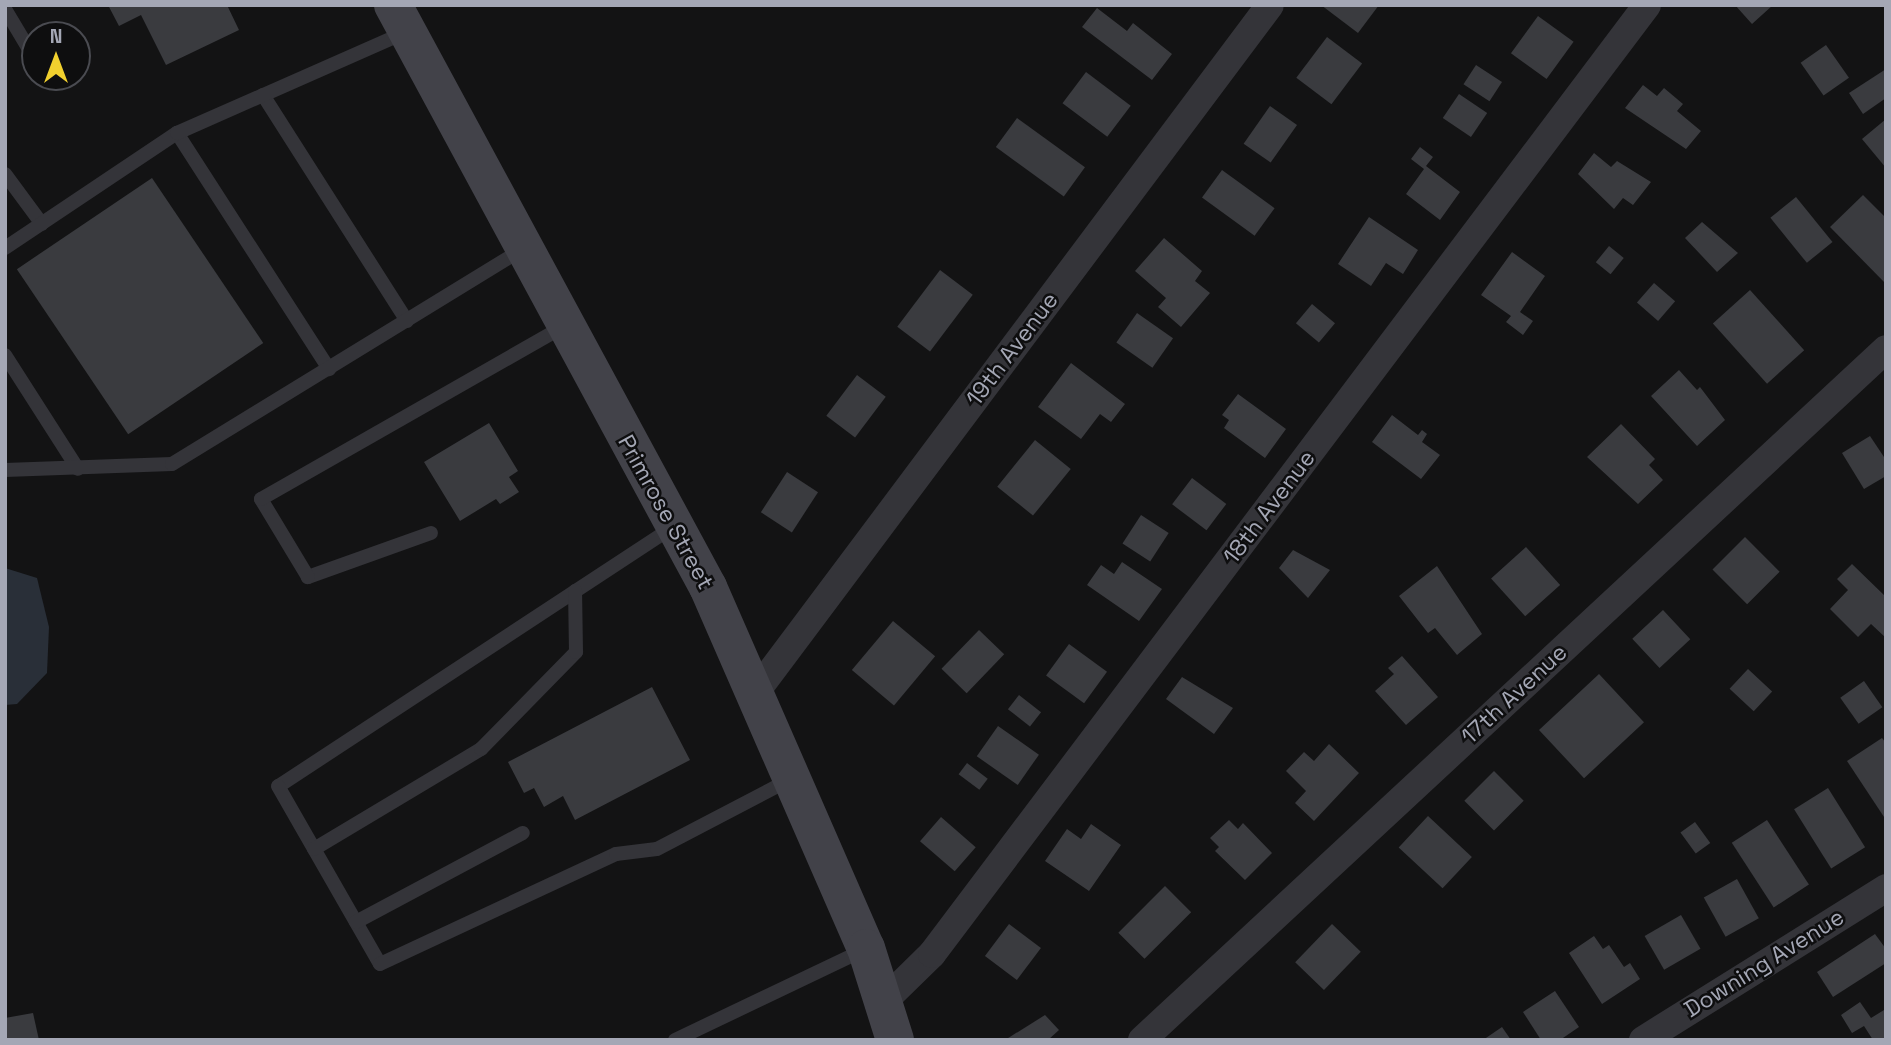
<!DOCTYPE html>
<html>
<head>
<meta charset="utf-8">
<style>
	body { margin:0 }
	#map { position:relative; width:1891px; height:1045px; overflow:hidden; background:#131314; font-family:"Space Grotesk",sans-serif }
	div>[style] { position:absolute }
	[style*='--x'] { left:calc(var(--x)*1px); top:calc(var(--y)*1px); width:calc(var(--w)*1px); rotate:calc(var(--a)*1deg) }
	.water>* { inset:0; background:#292f38 }
	.building>* { inset:0; background:#3a3b3f; transform-origin:0 0 }
	.lane>* { height:14px; margin:-7px; padding:0 7px; transform-origin:7px; border-radius:7px; background:#343439 }
	.street>* { height:28px; margin:-14px; padding:0 14px; transform-origin:14px; border-radius:14px; background:#343439 }
	.secondary>* { height:38px; margin:-19px; padding:0 19px; transform-origin:19px; border-radius:19px; background:#424249 }
	span { translate:-50% -50%; white-space:nowrap; text-align:center; line-height:1.15; -webkit-text-stroke:5px #0e0e0f; paint-order:stroke }
	.street-label { font-size:23px; color:#a4a7b5 }
	.frame { position:absolute; inset:0; border:7px solid #a4a7b5; pointer-events:none }
	.north { position:absolute; left:21px; top:21px; width:70px; height:70px; box-sizing:border-box; background:#0e0e0f; border:2px solid #4a4b51; border-radius:50%; rotate:0deg; font-size:19px; font-weight:700; line-height:28px; text-align:center; color:#a4a7b5 }
	.north::after { content:''; display:block; margin:auto; width:24px; height:32px; background:#f1d02e; clip-path:polygon(50% 0,100% 100%,50% 72%,0 100%) }
</style>
</head>
<body>
<div id="map">
	<div class="water">
		<i style="clip-path:polygon(5px 568px,37px 578px,49px 627px,47px 673px,17px 704px,5px 705px)"></i>
	</div>
	<div class="building">
		<i style="clip-path:polygon(108px 5px,227px 5px,239px 30px,166px 65px,141px 15px,119px 26px)"></i>
		<i style="clip-path:polygon(1321px 5px,1379px 5px,1358px 33px)"></i>
		<i style="clip-path:polygon(1735px 5px,1773px 5px,1752px 24px)"></i>
		<i style="clip-path:polygon(1097px 8px,1127px 31px,1133px 23px,1172px 54px,1152px 80px,1082px 27px)"></i>
		<i style="left:1538px;top:16px;width:44px;height:46px;rotate:36deg"></i>
		<i style="left:1327px;top:37px;width:44px;height:51px;rotate:37deg"></i>
		<i style="left:1826px;top:45px;width:40px;height:31px;rotate:55deg"></i>
		<i style="left:1476px;top:65px;width:31px;height:23px;rotate:33deg"></i>
		<i style="clip-path:polygon(1886px 69px,1886px 98px,1863px 114px,1849px 93px)"></i>
		<i style="left:1086px;top:72px;width:56px;height:39px;rotate:37deg"></i>
		<i style="clip-path:polygon(1643px 85px,1657px 96px,1664px 88px,1683px 104px,1677px 111px,1701px 131px,1686px 149px,1625px 108px)"></i>
		<i style="left:1459px;top:94px;width:34px;height:29px;rotate:34deg"></i>
		<i style="left:1270px;top:106px;width:33px;height:46px;rotate:35deg"></i>
		<i style="left:1017px;top:118px;width:84px;height:36px;rotate:36deg"></i>
		<i style="clip-path:polygon(1886px 119px,1886px 168px,1862px 139px)"></i>
		<i style="clip-path:polygon(1420px 147px,1433px 157px,1426px 166px,1460px 192px,1440px 220px,1406px 194px,1424px 169px,1411px 159px)"></i>
		<i style="clip-path:polygon(1594px 153px,1611px 167px,1617px 161px,1651px 182px,1633px 205px,1623px 198px,1614px 209px,1578px 174px)"></i>
		<i style="left:1222px;top:170px;width:65px;height:34px;rotate:36deg"></i>
		<i style="left:152px;top:178px;width:199px;height:163px;rotate:56deg"></i>
		<i style="clip-path:polygon(1863px 195px,1886px 218px,1886px 284px,1830px 227px)"></i>
		<i style="left:1796px;top:197px;width:58px;height:33px;rotate:51deg"></i>
		<i style="clip-path:polygon(1369px 217px,1418px 250px,1403px 274px,1386px 263px,1371px 286px,1338px 264px)"></i>
		<i style="clip-path:polygon(1702px 222px,1738px 253px,1717px 272px,1685px 238px)"></i>
		<i style="clip-path:polygon(1164px 238px,1202px 271px,1195px 281px,1210px 293px,1181px 327px,1158px 307px,1166px 298px,1135px 271px)"></i>
		<i style="left:1609px;top:246px;width:19px;height:21px;rotate:39deg"></i>
		<i style="clip-path:polygon(1512px 252px,1545px 276px,1520px 312px,1533px 321px,1523px 335px,1506px 322px,1511px 316px,1481px 295px)"></i>
		<i style="left:940px;top:270px;width:41px;height:71px;rotate:37deg"></i>
		<i style="left:1654px;top:283px;width:28px;height:26px;rotate:41deg"></i>
		<i style="left:1750px;top:290px;width:81px;height:50px;rotate:48deg"></i>
		<i style="left:1312px;top:304px;width:30px;height:25px;rotate:40deg"></i>
		<i style="left:1137px;top:313px;width:44px;height:36px;rotate:35deg"></i>
		<i style="clip-path:polygon(1071px 363px,1125px 404px,1111px 422px,1100px 414px,1081px 439px,1038px 407px)"></i>
		<i style="clip-path:polygon(1679px 370px,1697px 390px,1700px 387px,1725px 420px,1697px 446px,1651px 396px)"></i>
		<i style="left:857px;top:375px;width:36px;height:51px;rotate:37deg"></i>
		<i style="clip-path:polygon(1238px 394px,1286px 429px,1265px 458px,1224px 428px,1229px 420px,1222px 415px)"></i>
		<i style="clip-path:polygon(1392px 415px,1418px 435px,1422px 430px,1427px 434px,1422px 442px,1440px 455px,1421px 479px,1372px 442px)"></i>
		<i style="clip-path:polygon(489px 423px,518px 471px,509px 477px,519px 492px,500px 504px,496px 499px,460px 521px,424px 462px)"></i>
		<i style="clip-path:polygon(1621px 424px,1655px 459px,1649px 465px,1663px 480px,1638px 504px,1587px 457px)"></i>
		<i style="clip-path:polygon(1870px 436px,1886px 460px,1886px 476px,1864px 489px,1842px 453px)"></i>
		<i style="left:1035px;top:440px;width:46px;height:60px;rotate:39deg"></i>
		<i style="left:787px;top:472px;width:37px;height:48px;rotate:33deg"></i>
		<i style="left:1192px;top:478px;width:43px;height:33px;rotate:37deg"></i>
		<i style="left:1141px;top:515px;width:33px;height:34px;rotate:33deg"></i>
		<i style="left:1745px;top:537px;width:49px;height:46px;rotate:45deg"></i>
		<i style="left:1526px;top:547px;width:51px;height:47px;rotate:48deg"></i>
		<i style="clip-path:polygon(1293px 550px,1330px 570px,1308px 598px,1279px 568px)"></i>
		<i style="clip-path:polygon(1122px 562px,1162px 589px,1139px 621px,1087px 585px,1101px 565px,1114px 574px)"></i>
		<i style="clip-path:polygon(1852px 564px,1886px 597px,1886px 638px,1871px 624px,1858px 637px,1830px 609px,1848px 590px,1837px 579px)"></i>
		<i style="clip-path:polygon(1437px 566px,1482px 634px,1457px 655px,1435px 628px,1428px 633px,1399px 596px)"></i>
		<i style="left:1663px;top:610px;width:40px;height:42px;rotate:47deg"></i>
		<i style="left:893px;top:621px;width:55px;height:64px;rotate:40deg"></i>
		<i style="left:979px;top:630px;width:35px;height:54px;rotate:44deg"></i>
		<i style="left:1069px;top:644px;width:47px;height:39px;rotate:36deg"></i>
		<i style="clip-path:polygon(1402px 656px,1438px 697px,1406px 725px,1375px 691px,1394px 674px,1388px 668px)"></i>
		<i style="left:1748px;top:669px;width:33px;height:27px;rotate:43deg"></i>
		<i style="left:1599px;top:674px;width:66px;height:82px;rotate:47deg"></i>
		<i style="clip-path:polygon(1182px 677px,1233px 708px,1214px 734px,1166px 699px)"></i>
		<i style="left:1864px;top:681px;width:32px;height:29px;rotate:55deg"></i>
		<i style="clip-path:polygon(652px 687px,690px 760px,575px 820px,563px 796px,544px 807px,534px 788px,524px 793px,508px 762px)"></i>
		<i style="left:1019px;top:695px;width:28px;height:18px;rotate:38deg"></i>
		<i style="left:998px;top:726px;width:50px;height:37px;rotate:35deg"></i>
		<i style="clip-path:polygon(1882px 738px,1886px 743px,1886px 820px,1847px 761px)"></i>
		<i style="clip-path:polygon(1329px 744px,1359px 773px,1314px 821px,1295px 803px,1306px 791px,1286px 771px,1304px 752px,1314px 761px)"></i>
		<i style="left:967px;top:763px;width:26px;height:14px;rotate:37deg"></i>
		<i style="left:1494px;top:771px;width:42px;height:42px;rotate:45deg"></i>
		<i style="left:1828px;top:788px;width:70px;height:40px;rotate:58deg"></i>
		<i style="left:1428px;top:816px;width:60px;height:43px;rotate:43deg"></i>
		<i style="left:941px;top:817px;width:46px;height:32px;rotate:41deg"></i>
		<i style="clip-path:polygon(1229px 820px,1238px 829px,1243px 823px,1272px 853px,1245px 880px,1215px 851px,1219px 847px,1210px 838px)"></i>
		<i style="left:1767px;top:820px;width:77px;height:42px;rotate:57deg"></i>
		<i style="left:1695px;top:822px;width:26px;height:18px;rotate:54deg"></i>
		<i style="clip-path:polygon(1091px 824px,1121px 845px,1089px 891px,1045px 861px,1067px 829px,1081px 839px)"></i>
		<i style="left:1737px;top:879px;width:45px;height:38px;rotate:61deg"></i>
		<i style="left:1165px;top:886px;width:37px;height:66px;rotate:45deg"></i>
		<i style="left:1681px;top:915px;width:39px;height:42px;rotate:60deg"></i>
		<i style="left:1009px;top:924px;width:40px;height:40px;rotate:37deg"></i>
		<i style="left:1332px;top:924px;width:40px;height:53px;rotate:44deg"></i>
		<i style="clip-path:polygon(1875px 934px,1886px 949px,1886px 963px,1833px 997px,1817px 972px)"></i>
		<i style="clip-path:polygon(1594px 936px,1603px 949px,1609px 945px,1624px 967px,1630px 963px,1640px 979px,1602px 1004px,1569px 953px)"></i>
		<i style="clip-path:polygon(1555px 991px,1579px 1027px,1560px 1040px,1541px 1040px,1523px 1012px)"></i>
		<i style="clip-path:polygon(1860px 1002px,1871px 1018px,1884px 1010px,1886px 1040px,1873px 1040px,1864px 1026px,1852px 1033px,1841px 1015px)"></i>
		<i style="clip-path:polygon(33px 1013px,39px 1040px,5px 1040px,5px 1018px)"></i>
		<i style="clip-path:polygon(1045px 1015px,1059px 1030px,1048px 1040px,1005px 1040px)"></i>
		<i style="clip-path:polygon(1502px 1027px,1511px 1040px,1483px 1040px)"></i>
	</div>
	<div class="lane">
		<i style="--x:5;--y:9;--w:49;--a:59.2"></i>
		<i style="--x:263;--y:95;--w:268;--a:57.5"></i>
		<i style="--x:177;--y:133;--w:281;--a:57.2"></i>
		<i style="--x:5;--y:174;--w:62;--a:53.5"></i>
		<i style="--x:5;--y:248;--w:207;--a:-33.8"></i>
		<i style="--x:177;--y:133;--w:250;--a:-23.8"></i>
		<i style="--x:5;--y:355;--w:135;--a:57.4"></i>
		<i style="--x:5;--y:470;--w:167;--a:-2.1"></i>
		<i style="--x:172;--y:464;--w:409;--a:-31.5"></i>
		<i style="--x:673;--y:527;--w:472;--a:146.7"></i>
		<i style="--x:278;--y:786;--w:205;--a:60.2"></i>
		<i style="--x:380;--y:964;--w:260;--a:-25"></i>
		<i style="--x:616;--y:854;--w:41;--a:-7"></i>
		<i style="--x:657;--y:849;--w:151;--a:-27.6"></i>
		<i style="--x:431;--y:533;--w:131;--a:160.3"></i>
		<i style="--x:308;--y:577;--w:91;--a:-121.1"></i>
		<i style="--x:261;--y:499;--w:348;--a:-29.7"></i>
		<i style="--x:314;--y:849;--w:195;--a:-30.9"></i>
		<i style="--x:481;--y:749;--w:136;--a:-45.6"></i>
		<i style="--x:576;--y:652;--w:61;--a:-90.9"></i>
		<i style="--x:356;--y:922;--w:189;--a:-28.1"></i>
		<i style="--x:675;--y:1040;--w:209;--a:-25.5"></i>
	</div>
	<div class="street">
		<i style="--x:755;--y:693;--w:859;--a:-53.18"></i>
		<i style="--x:884;--y:1001;--w:67;--a:-44.4"></i>
		<i style="--x:932;--y:954;--w:1188;--a:-53"></i>
		<i style="--x:1142;--y:1040;--w:1015;--a:-42.88"></i>
		<i style="--x:1643;--y:1040;--w:287;--a:-32"></i>
	</div>
	<div class="secondary">
		<i style="--x:393;--y:5;--w:662;--a:61.58"></i>
		<i style="--x:708;--y:587;--w:394;--a:66.4"></i>
		<i style="--x:866;--y:948;--w:96;--a:72.5"></i>
	</div>
	<div class="street-label">
		<span style="left:1012px;top:349px;rotate:-53deg">19th Avenue</span>
		<span style="left:1269px;top:507px;rotate:-53deg">18th Avenue</span>
		<span style="left:666px;top:512px;rotate:61deg">Primrose Street</span>
		<span style="left:1514px;top:694px;rotate:-43deg">17th Avenue</span>
		<span style="left:1764px;top:963px;rotate:-32deg">Downing Avenue</span>
	</div>
	<div class="frame"></div>
	<div class="north">N</div>
</div>
</body>
</html>
